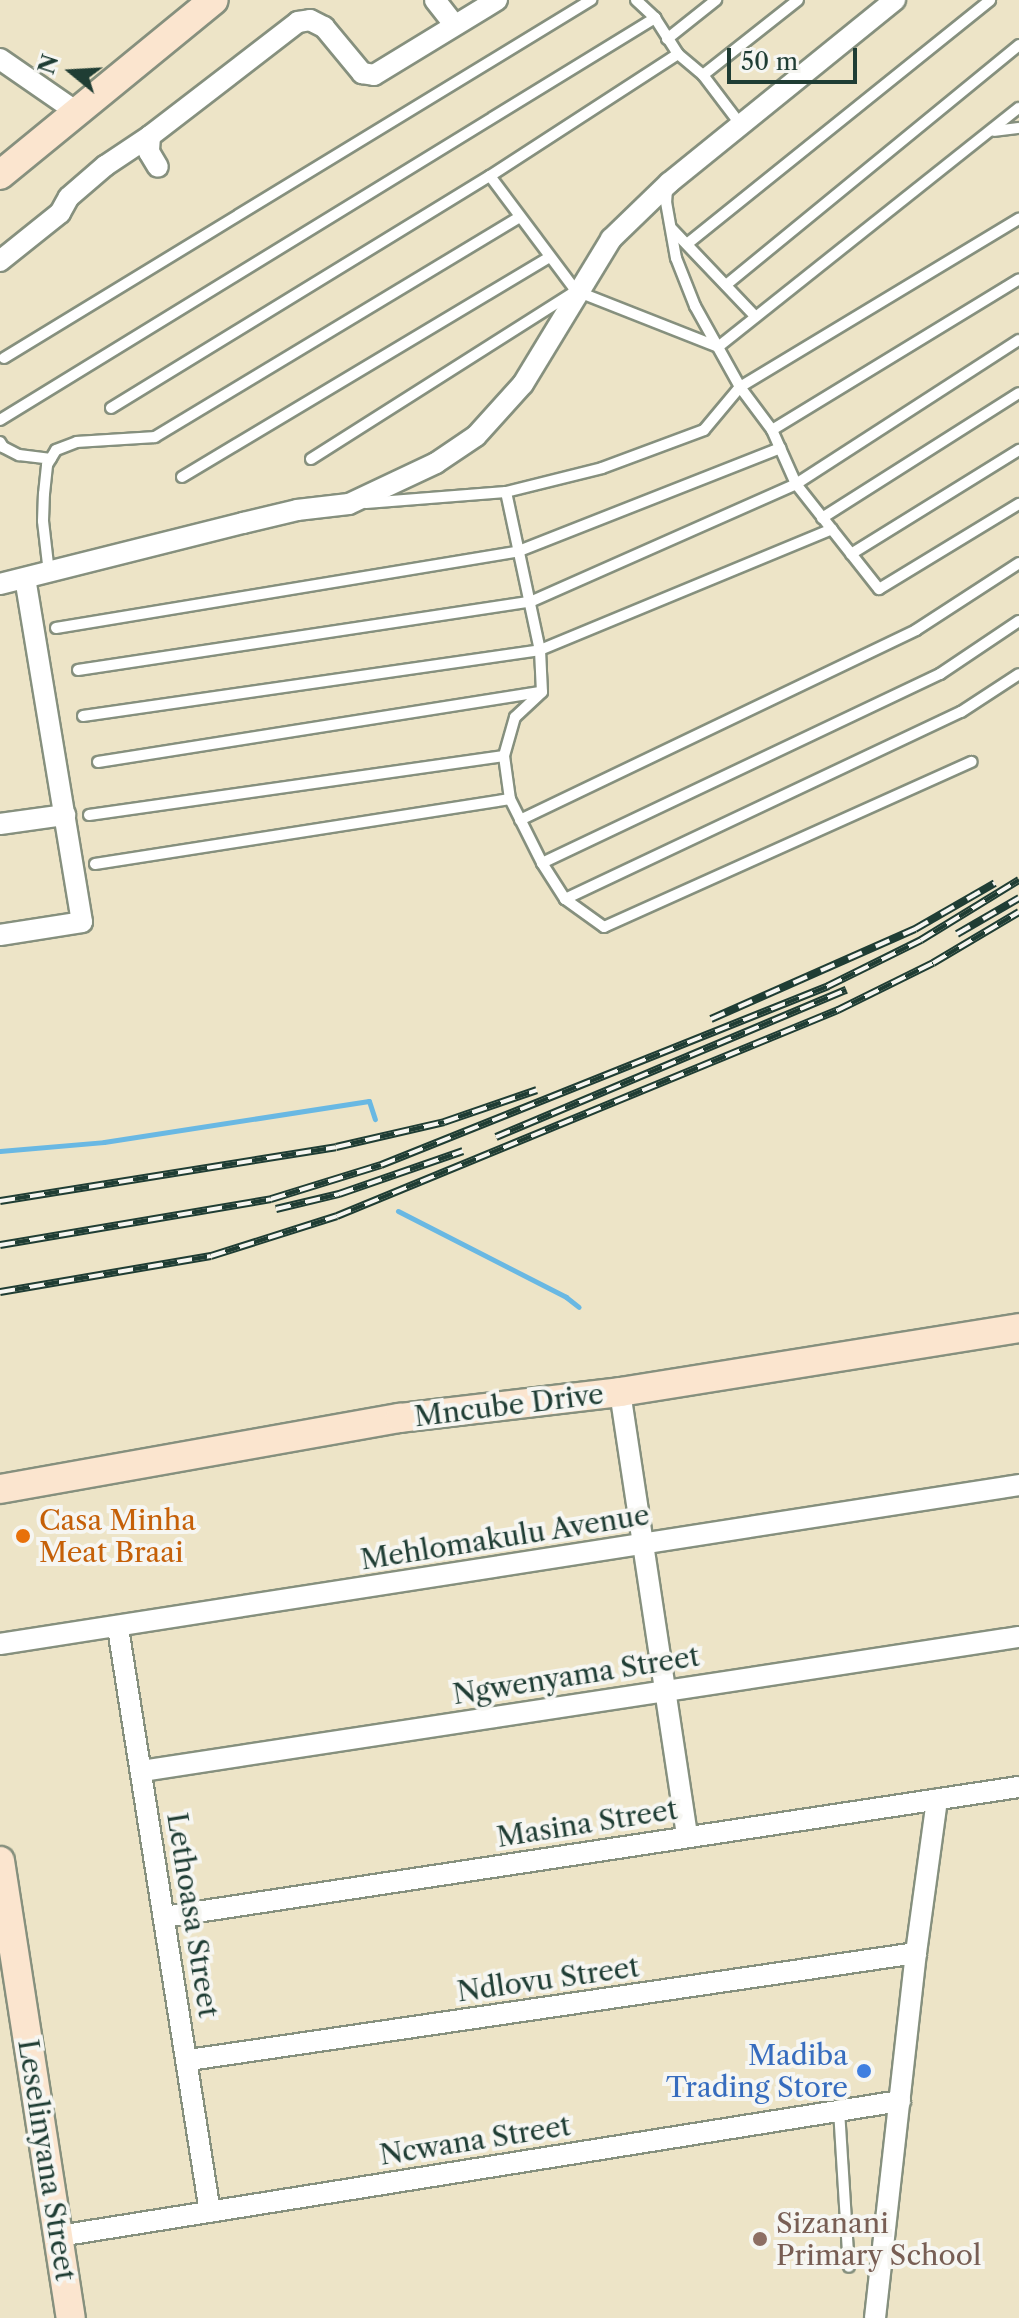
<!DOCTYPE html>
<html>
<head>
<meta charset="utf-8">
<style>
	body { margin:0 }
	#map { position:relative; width:1019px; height:2318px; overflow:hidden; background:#ede4c7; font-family:"Libre Caslon Text",serif }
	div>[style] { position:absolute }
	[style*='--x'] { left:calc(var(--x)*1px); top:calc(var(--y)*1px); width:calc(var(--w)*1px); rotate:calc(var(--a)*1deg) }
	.stream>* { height:5px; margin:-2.5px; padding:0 2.5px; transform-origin:2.5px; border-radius:2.5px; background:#69b8e3 }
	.roads { filter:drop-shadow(2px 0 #86907e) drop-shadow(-2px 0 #86907e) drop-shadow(0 2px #86907e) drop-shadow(0 -2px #86907e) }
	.lane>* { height:10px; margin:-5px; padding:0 5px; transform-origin:5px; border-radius:5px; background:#fff }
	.street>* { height:20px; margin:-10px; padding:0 10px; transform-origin:10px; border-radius:10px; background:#fff }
	.secondary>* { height:28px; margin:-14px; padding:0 14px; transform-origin:14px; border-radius:14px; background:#fbe5cf }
	.rail>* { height:8px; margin-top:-4px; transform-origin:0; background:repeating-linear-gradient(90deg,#f6f6f2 0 15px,#1f3d34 0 30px); box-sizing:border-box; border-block:2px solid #1f3d34 }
	.dots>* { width:22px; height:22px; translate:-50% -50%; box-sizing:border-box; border:4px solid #f6f6f2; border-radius:50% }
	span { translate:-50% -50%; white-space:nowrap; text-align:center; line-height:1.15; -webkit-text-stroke:8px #f6f6f2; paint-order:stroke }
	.street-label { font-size:28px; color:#1f3d34 }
	.food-label { font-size:28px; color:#c56008 }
	.left { translate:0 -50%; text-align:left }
	.shop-label { font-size:28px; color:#366cbe }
	.right { translate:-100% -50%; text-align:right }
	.education-label { font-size:28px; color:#785e54 }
	.north { position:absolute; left:32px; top:32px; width:80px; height:80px; -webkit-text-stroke:6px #f6f6f2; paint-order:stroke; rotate:288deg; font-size:22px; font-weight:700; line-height:32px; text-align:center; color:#1f3d34 }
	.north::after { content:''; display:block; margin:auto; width:28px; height:36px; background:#1f3d34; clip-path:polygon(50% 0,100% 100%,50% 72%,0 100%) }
	.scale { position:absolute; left:727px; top:48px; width:130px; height:36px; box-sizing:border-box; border:4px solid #1f3d34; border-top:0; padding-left:10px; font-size:24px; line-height:28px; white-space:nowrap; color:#1f3d34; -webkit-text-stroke:6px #f6f6f2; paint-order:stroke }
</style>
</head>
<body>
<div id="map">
	<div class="stream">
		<i style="--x:0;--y:1151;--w:104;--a:-4.9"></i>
		<i style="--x:104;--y:1142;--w:268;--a:-8.8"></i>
		<i style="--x:369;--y:1101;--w:19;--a:72"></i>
		<i style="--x:398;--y:1211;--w:189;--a:27.1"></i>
		<i style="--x:566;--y:1297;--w:16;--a:38"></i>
	</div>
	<div class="roads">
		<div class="lane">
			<i style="--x:636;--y:0;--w:26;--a:43"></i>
			<i style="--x:655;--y:18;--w:43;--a:57.4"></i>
			<i style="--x:678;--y:54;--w:33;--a:40"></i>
			<i style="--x:703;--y:75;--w:63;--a:52.8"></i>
			<i style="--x:667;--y:39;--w:63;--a:-38.5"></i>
			<i style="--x:703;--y:75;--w:121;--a:-38.3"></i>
			<i style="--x:994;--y:131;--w:25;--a:-7"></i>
			<i style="--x:490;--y:176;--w:144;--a:53.2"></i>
			<i style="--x:576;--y:291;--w:153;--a:21.5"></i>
			<i style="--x:718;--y:347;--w:384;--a:-38.5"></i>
			<i style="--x:667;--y:189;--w:13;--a:94"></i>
			<i style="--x:666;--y:202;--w:57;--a:79.9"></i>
			<i style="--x:676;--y:258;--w:52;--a:68.4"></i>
			<i style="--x:695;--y:306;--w:93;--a:60.9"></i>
			<i style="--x:740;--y:387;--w:54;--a:53.3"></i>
			<i style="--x:772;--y:430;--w:59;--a:66"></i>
			<i style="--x:796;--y:484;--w:134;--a:51.7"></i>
			<i style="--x:879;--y:589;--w:164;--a:-31.3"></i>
			<i style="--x:672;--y:229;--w:119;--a:46.4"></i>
			<i style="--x:687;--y:244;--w:389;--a:-38.8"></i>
			<i style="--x:726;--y:285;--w:379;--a:-39.3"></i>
			<i style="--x:4;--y:358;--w:688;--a:-31.38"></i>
			<i style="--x:111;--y:408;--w:444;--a:-31.5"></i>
			<i style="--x:490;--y:176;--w:224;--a:-33"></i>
			<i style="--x:0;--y:420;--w:769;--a:-31.54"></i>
			<i style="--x:772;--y:430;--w:289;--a:-31.4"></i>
			<i style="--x:0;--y:442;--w:6;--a:59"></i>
			<i style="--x:3;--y:447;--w:18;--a:27"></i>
			<i style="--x:19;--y:455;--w:32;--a:7"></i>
			<i style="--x:311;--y:459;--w:310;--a:-32.4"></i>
			<i style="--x:182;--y:477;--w:428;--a:-30.9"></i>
			<i style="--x:506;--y:492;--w:162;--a:77.9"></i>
			<i style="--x:540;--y:650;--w:42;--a:87.3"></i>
			<i style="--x:542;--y:692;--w:37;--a:137"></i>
			<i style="--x:515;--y:717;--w:41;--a:105.8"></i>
			<i style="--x:504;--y:756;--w:43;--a:82.1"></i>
			<i style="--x:510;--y:799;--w:72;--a:63.4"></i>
			<i style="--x:542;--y:863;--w:43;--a:57.4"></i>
			<i style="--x:565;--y:899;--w:48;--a:35.7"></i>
			<i style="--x:604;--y:927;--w:403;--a:-24.2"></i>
			<i style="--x:366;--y:503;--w:140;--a:-4.5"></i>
			<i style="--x:506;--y:492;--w:99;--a:-14"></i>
			<i style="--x:602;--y:468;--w:109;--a:-20.4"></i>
			<i style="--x:704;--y:430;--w:56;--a:-50.1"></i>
			<i style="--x:740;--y:387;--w:326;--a:-31.1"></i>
			<i style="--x:822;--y:518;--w:233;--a:-32.4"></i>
			<i style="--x:851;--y:554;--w:198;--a:-31.8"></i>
			<i style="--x:49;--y:573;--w:52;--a:-96.6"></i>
			<i style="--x:43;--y:521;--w:27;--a:-88"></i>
			<i style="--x:44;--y:494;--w:29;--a:-84"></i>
			<i style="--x:47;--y:465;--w:17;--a:-59"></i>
			<i style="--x:56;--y:450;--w:22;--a:-21"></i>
			<i style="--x:77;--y:442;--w:78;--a:-3.7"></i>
			<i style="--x:155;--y:437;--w:426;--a:-31.1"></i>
			<i style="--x:56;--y:628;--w:469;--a:-9.4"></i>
			<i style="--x:519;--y:551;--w:281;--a:-21.5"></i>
			<i style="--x:78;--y:670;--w:457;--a:-8.6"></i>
			<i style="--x:530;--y:602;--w:291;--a:-23.9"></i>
			<i style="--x:796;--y:484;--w:265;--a:-32.9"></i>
			<i style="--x:83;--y:716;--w:462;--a:-8.2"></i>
			<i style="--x:540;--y:650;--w:316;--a:-22.5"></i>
			<i style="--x:98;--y:762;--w:449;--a:-9"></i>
			<i style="--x:89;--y:815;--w:419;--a:-8.1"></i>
			<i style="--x:520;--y:820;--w:439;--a:-25.6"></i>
			<i style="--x:916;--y:630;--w:123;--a:-33"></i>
			<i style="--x:542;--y:863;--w:441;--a:-25.4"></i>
			<i style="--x:940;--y:674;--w:95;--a:-33.9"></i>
			<i style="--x:95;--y:864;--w:420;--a:-8.9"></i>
			<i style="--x:565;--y:899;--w:438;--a:-25.3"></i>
			<i style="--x:961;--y:712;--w:69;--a:-33.2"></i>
			<i style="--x:839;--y:2110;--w:157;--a:86.4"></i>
		</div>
		<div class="street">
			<i style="--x:435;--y:0;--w:31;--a:52"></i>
			<i style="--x:0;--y:59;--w:95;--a:34.7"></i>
			<i style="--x:150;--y:136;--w:16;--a:94"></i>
			<i style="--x:149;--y:152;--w:17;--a:59"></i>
			<i style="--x:0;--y:261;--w:77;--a:-38.7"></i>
			<i style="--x:60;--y:213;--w:18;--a:-61"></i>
			<i style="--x:69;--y:197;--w:48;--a:-40.7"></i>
			<i style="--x:105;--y:166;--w:54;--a:-33.7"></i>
			<i style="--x:150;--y:136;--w:187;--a:-37.6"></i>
			<i style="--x:298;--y:22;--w:12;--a:-9"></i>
			<i style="--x:310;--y:20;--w:16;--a:27"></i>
			<i style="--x:324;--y:27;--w:60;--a:50.4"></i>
			<i style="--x:362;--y:73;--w:12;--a:9"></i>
			<i style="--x:374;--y:75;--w:144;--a:-31.4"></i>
			<i style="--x:0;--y:584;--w:251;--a:-14.1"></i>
			<i style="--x:243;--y:523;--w:56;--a:-13.5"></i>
			<i style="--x:297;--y:510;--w:52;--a:-6.6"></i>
			<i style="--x:349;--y:504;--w:96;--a:-25.2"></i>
			<i style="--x:436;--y:463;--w:48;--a:-34"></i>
			<i style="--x:476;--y:436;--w:70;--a:-47.9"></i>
			<i style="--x:523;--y:384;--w:170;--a:-58.7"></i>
			<i style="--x:611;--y:239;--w:81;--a:-44"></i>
			<i style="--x:669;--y:183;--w:291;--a:-39"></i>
			<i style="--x:0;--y:824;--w:66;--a:-7.9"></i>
			<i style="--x:0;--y:935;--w:83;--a:-9"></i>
			<i style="--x:82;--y:922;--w:348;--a:-99.4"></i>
			<i style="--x:620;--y:1392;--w:449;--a:81.4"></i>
			<i style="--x:118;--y:1628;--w:591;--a:81.05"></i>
			<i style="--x:0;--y:1644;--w:1031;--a:-8.87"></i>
			<i style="--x:142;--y:1771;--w:887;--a:-8.69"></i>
			<i style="--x:164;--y:1917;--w:865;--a:-8.65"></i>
			<i style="--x:189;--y:2060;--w:735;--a:-8.37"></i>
			<i style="--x:59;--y:2236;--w:852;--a:-9.12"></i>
			<i style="--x:875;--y:2318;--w:367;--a:-83.6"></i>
			<i style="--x:916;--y:1953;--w:155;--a:-82.2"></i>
		</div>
		<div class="secondary">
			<i style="--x:0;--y:175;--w:276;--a:-39.3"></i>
			<i style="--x:0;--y:1489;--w:406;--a:-10.1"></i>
			<i style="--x:400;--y:1418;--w:222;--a:-6.7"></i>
			<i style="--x:620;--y:1392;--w:404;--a:-9.1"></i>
			<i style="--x:0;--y:1861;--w:462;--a:81.2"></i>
		</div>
	</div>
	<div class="rail">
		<i style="--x:957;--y:934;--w:72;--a:-30.1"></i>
		<i style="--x:711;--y:1019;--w:223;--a:-23.8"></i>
		<i style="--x:915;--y:929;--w:92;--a:-29.9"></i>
		<i style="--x:496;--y:1137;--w:380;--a:-22.8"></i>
		<i style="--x:0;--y:1201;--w:340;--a:-9.1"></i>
		<i style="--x:336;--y:1147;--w:111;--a:-13"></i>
		<i style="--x:444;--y:1122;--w:98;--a:-19"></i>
		<i style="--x:276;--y:1209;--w:65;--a:-13.4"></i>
		<i style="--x:339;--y:1194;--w:131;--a:-19.1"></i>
		<i style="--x:0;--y:1245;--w:275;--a:-9.6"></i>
		<i style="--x:271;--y:1199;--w:115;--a:-17.2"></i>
		<i style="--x:381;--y:1165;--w:482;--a:-21.8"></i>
		<i style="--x:828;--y:986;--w:104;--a:-26.3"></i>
		<i style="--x:921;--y:940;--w:115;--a:-31.5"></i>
		<i style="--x:0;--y:1292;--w:214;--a:-9.7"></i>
		<i style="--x:211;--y:1256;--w:132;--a:-17.6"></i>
		<i style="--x:337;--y:1216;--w:542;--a:-22.35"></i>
		<i style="--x:838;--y:1010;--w:106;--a:-26.3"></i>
		<i style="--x:933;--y:963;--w:100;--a:-30.7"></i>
	</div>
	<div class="dots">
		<i style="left:23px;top:1536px;background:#e8710a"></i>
		<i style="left:864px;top:2071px;background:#3f7fe0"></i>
		<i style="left:760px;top:2239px;background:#8d6e63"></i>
	</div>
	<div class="street-label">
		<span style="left:509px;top:1405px;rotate:-7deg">Mncube Drive</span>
		<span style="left:505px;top:1537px;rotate:-9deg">Mehlomakulu Avenue</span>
		<span style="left:576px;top:1675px;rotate:-9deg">Ngwenyama Street</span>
		<span style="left:587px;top:1823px;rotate:-9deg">Masina Street</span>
		<span style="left:193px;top:1915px;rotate:81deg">Lethoasa Street</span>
		<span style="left:548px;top:1979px;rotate:-8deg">Ndlovu Street</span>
		<span style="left:475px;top:2140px;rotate:-9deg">Ncwana Street</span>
		<span style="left:47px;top:2160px;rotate:81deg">Leselinyana Street</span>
	</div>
	<div class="food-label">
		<span class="left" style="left:39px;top:1536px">Casa Minha<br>Meat Braai</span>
	</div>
	<div class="shop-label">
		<span class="right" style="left:848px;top:2071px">Madiba<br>Trading Store</span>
	</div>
	<div class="education-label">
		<span class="left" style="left:776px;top:2239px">Sizanani<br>Primary School</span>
	</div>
	<div class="north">N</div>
	<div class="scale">50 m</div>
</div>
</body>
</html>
